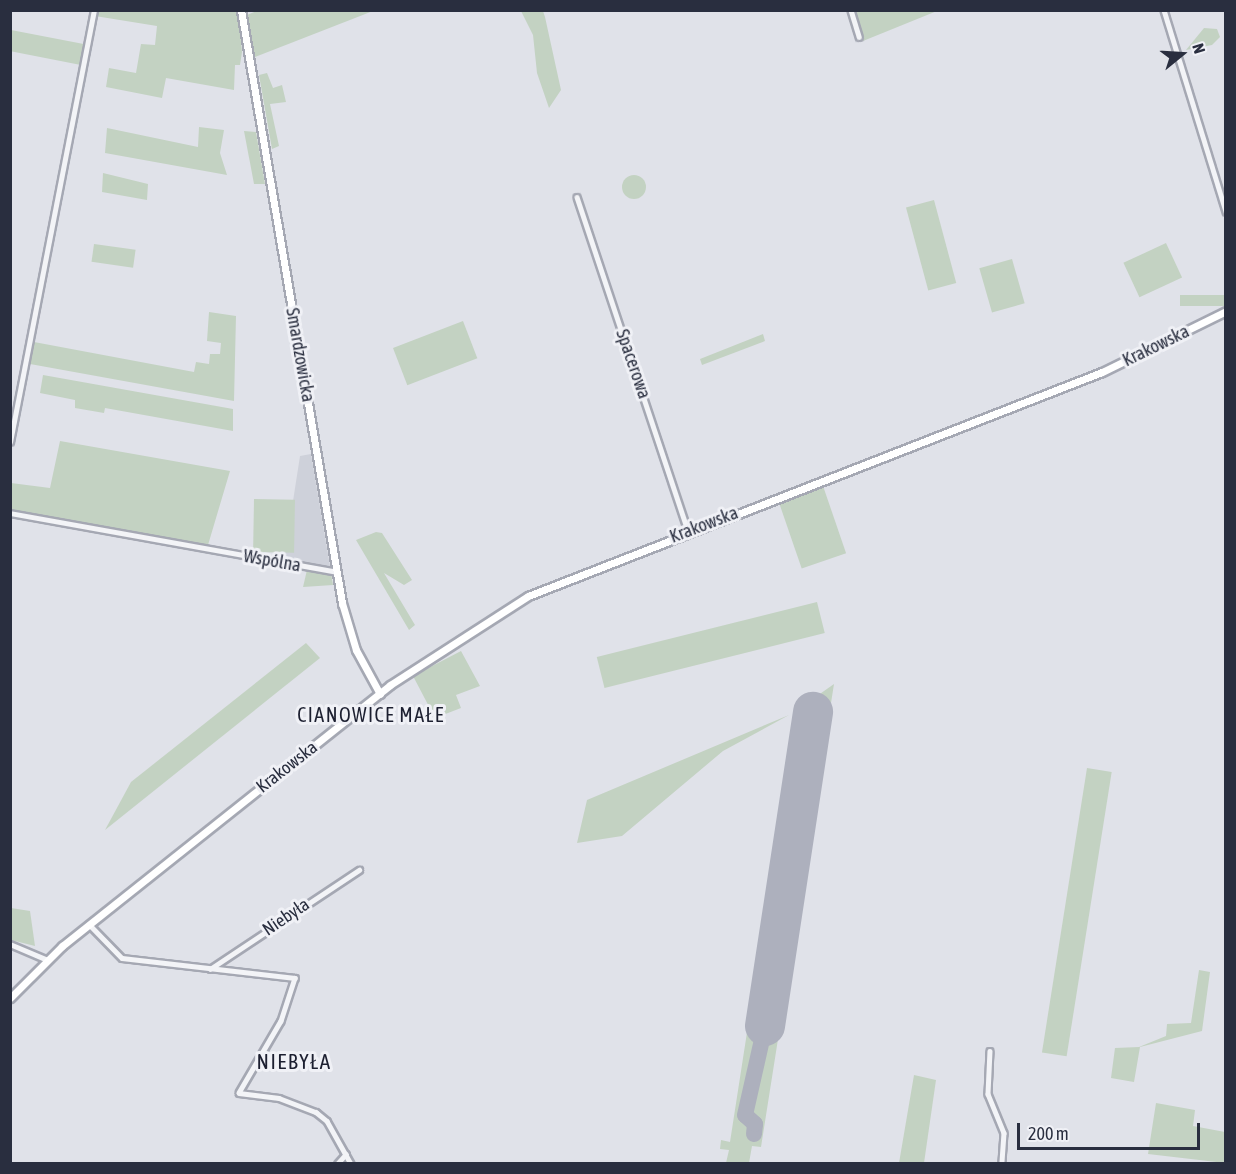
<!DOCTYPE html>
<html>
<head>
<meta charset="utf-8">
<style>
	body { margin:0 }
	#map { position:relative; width:1236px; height:1174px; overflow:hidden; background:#e0e2e9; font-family:"Asap Condensed",sans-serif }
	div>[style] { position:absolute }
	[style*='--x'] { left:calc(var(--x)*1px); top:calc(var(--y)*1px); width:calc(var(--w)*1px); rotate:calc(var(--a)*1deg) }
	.built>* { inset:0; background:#ced1da }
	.green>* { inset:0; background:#c3d2c2; transform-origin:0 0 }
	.round { border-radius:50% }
	.taxiway>* { height:16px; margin:-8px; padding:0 8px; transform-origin:8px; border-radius:8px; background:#adb0bd }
	.runway>* { height:40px; margin:-20px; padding:0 20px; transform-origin:20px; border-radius:20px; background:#adb0bd }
	.roads { filter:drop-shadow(2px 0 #a5a8b3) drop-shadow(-2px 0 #a5a8b3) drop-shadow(0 2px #a5a8b3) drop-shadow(0 -2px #a5a8b3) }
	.street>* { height:4.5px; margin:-2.25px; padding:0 2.25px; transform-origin:2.25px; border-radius:2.25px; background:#f3f4f7 }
	.secondary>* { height:7px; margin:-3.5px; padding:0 3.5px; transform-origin:3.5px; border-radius:3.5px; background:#fff }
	span { translate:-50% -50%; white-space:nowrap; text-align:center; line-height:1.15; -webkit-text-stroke:6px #f0f1f6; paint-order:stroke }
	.street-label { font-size:18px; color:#292e3f }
	.neighbourhood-label { font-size:20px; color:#1c1f30; letter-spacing:1.5px }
	.quarter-label { font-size:21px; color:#1c1f30; letter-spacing:1.5px }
	.frame { position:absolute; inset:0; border:12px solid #292e3f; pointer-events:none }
	.north { position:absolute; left:1152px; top:24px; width:60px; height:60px; -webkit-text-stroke:4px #f0f1f6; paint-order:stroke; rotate:72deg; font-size:16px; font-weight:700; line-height:24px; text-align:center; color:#292e3f }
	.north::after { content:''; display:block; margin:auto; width:21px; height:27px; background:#292e3f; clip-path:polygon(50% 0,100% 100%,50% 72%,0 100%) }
	.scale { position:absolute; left:1017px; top:1123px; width:183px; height:27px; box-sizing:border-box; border:3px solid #292e3f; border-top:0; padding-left:8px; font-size:18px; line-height:21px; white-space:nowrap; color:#292e3f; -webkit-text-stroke:4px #f0f1f6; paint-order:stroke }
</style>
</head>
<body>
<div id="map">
	<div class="built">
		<i style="clip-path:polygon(311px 454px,330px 566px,284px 559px,300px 456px)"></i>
	</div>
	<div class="green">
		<i style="clip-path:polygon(96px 10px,238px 11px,242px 52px,240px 65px,235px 65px,234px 90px,166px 78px,162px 98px,106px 87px,109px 68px,136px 73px,141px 44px,155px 45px,157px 26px,95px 16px)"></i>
		<i style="clip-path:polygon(259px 10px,373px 10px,373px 11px,255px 57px,247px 15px)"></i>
		<i style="clip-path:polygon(853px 10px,937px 11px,863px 41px)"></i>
		<i style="clip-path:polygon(521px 11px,543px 11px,545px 17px,561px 90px,549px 108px,537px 73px,533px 35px)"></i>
		<i style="clip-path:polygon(1204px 28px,1217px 29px,1220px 37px,1212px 45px,1186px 50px)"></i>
		<i style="left:11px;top:30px;width:74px;height:21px;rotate:11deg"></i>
		<i style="clip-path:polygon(267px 73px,273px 88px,282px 85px,286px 102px,270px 104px,279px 146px,272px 149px,259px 75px)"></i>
		<i style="clip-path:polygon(199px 127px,224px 130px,220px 153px,227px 175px,105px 153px,107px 128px,198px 147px)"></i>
		<i style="clip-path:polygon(244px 131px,256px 132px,265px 184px,254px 184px)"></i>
		<i style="clip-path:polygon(103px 173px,148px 184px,147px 200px,102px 192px)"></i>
		<i class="round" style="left:622px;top:175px;width:24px;height:24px"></i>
		<i style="left:934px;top:200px;width:86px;height:29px;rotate:75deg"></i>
		<i style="left:1166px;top:243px;width:38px;height:47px;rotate:65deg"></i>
		<i style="left:94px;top:244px;width:42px;height:18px;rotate:8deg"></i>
		<i style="left:1012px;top:259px;width:46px;height:34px;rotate:74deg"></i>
		<i style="left:1225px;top:295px;width:11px;height:45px;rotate:90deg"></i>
		<i style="clip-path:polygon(209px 312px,236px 316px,234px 401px,30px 364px,34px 342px,194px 372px,196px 362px,209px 364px,210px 354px,220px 354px,221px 343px,207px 341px)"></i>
		<i style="left:463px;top:321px;width:40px;height:75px;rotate:69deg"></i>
		<i style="clip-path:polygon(763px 334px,765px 341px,702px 365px,700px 359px)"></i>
		<i style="clip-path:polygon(43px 375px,233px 409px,233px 431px,105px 408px,104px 413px,75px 408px,75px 400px,40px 393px)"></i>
		<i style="clip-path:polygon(60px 441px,230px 471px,208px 545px,11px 511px,11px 483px,50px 488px)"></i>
		<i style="left:823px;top:486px;width:71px;height:47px;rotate:71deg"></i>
		<i style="left:254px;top:499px;width:41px;height:53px;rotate:1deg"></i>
		<i style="clip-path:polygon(376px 532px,382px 533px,412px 580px,404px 585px,384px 573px,415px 625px,409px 630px,356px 540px)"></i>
		<i style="clip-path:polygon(307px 570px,331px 573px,333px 585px,303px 587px)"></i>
		<i style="left:817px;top:602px;width:32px;height:227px;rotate:76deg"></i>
		<i style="clip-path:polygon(306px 643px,320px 658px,105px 830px,131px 782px)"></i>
		<i style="clip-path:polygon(461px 651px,480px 686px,456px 695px,461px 708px,435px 718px,413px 676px)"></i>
		<i style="clip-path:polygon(834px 684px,761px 1147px,752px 1146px,749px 1163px,726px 1163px,729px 1150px,720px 1149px,721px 1140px,730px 1142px,797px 710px)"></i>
		<i style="clip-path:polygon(789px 715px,723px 751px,622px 836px,577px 843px,587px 800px)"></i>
		<i style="left:1087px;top:768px;width:25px;height:288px;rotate:9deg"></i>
		<i style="clip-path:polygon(11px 908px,30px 911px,35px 946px,11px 940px)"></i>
		<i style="clip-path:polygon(1199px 970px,1210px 972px,1202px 1031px,1140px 1047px,1134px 1082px,1111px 1078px,1115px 1048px,1139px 1047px,1166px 1036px,1167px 1024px,1191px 1023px)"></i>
		<i style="clip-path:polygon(914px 1075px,936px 1080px,924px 1163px,899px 1163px)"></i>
		<i style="clip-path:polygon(1156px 1103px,1195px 1110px,1193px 1126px,1225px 1132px,1225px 1163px,1148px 1154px)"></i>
	</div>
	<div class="taxiway">
		<i style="--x:754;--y:1134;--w:10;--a:-84"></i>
		<i style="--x:755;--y:1124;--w:13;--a:-138"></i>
		<i style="--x:745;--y:1115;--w:91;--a:-77.3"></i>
	</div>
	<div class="runway">
		<i style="--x:765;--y:1026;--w:318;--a:-81.3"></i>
	</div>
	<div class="roads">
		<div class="street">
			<i style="--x:851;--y:10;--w:28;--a:73"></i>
			<i style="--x:1164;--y:10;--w:211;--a:72.9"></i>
			<i style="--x:577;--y:197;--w:352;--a:71.6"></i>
			<i style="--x:10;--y:442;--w:440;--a:-79"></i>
			<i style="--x:10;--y:513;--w:332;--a:10.2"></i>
			<i style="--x:89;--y:924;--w:47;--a:45.9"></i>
			<i style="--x:122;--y:958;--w:174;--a:6.6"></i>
			<i style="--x:295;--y:978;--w:45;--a:108"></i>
			<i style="--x:281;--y:1021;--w:83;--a:120.3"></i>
			<i style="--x:239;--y:1093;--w:40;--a:7.1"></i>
			<i style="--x:279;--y:1098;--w:40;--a:21"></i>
			<i style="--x:316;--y:1112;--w:14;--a:39"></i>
			<i style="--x:327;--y:1121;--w:49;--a:60.8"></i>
			<i style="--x:10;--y:944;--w:39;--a:23"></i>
			<i style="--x:210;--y:969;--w:179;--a:-33.6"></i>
			<i style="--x:990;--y:1051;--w:43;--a:92.7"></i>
			<i style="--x:988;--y:1094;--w:42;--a:67.7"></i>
			<i style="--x:1004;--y:1133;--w:31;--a:94"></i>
			<i style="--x:337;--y:1164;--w:13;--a:-48"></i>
		</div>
		<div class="secondary">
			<i style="--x:241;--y:10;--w:602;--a:80.33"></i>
			<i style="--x:342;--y:603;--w:49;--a:73.4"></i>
			<i style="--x:356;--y:650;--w:50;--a:61.4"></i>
			<i style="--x:10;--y:998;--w:74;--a:-45"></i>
			<i style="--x:62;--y:946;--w:419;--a:-38.5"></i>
			<i style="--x:390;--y:685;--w:164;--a:-32.8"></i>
			<i style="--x:528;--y:596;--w:616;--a:-21.32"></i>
			<i style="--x:1102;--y:372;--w:138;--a:-26.2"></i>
		</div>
	</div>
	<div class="street-label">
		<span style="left:1156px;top:346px;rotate:-26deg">Krakowska</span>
		<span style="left:300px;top:355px;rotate:80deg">Smardzowicka</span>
		<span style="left:633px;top:364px;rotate:71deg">Spacerowa</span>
		<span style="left:704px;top:525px;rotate:-21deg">Krakowska</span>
		<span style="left:272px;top:561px;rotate:10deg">Wspólna</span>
		<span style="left:287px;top:767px;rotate:-38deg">Krakowska</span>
		<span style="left:286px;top:917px;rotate:-34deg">Niebyła</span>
	</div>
	<div class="neighbourhood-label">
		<span style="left:371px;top:714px">CIANOWICE MAŁE</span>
	</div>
	<div class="quarter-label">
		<span style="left:294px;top:1061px">NIEBYŁA</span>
	</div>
	<div class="frame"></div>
	<div class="north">N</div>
	<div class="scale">200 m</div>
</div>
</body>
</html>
